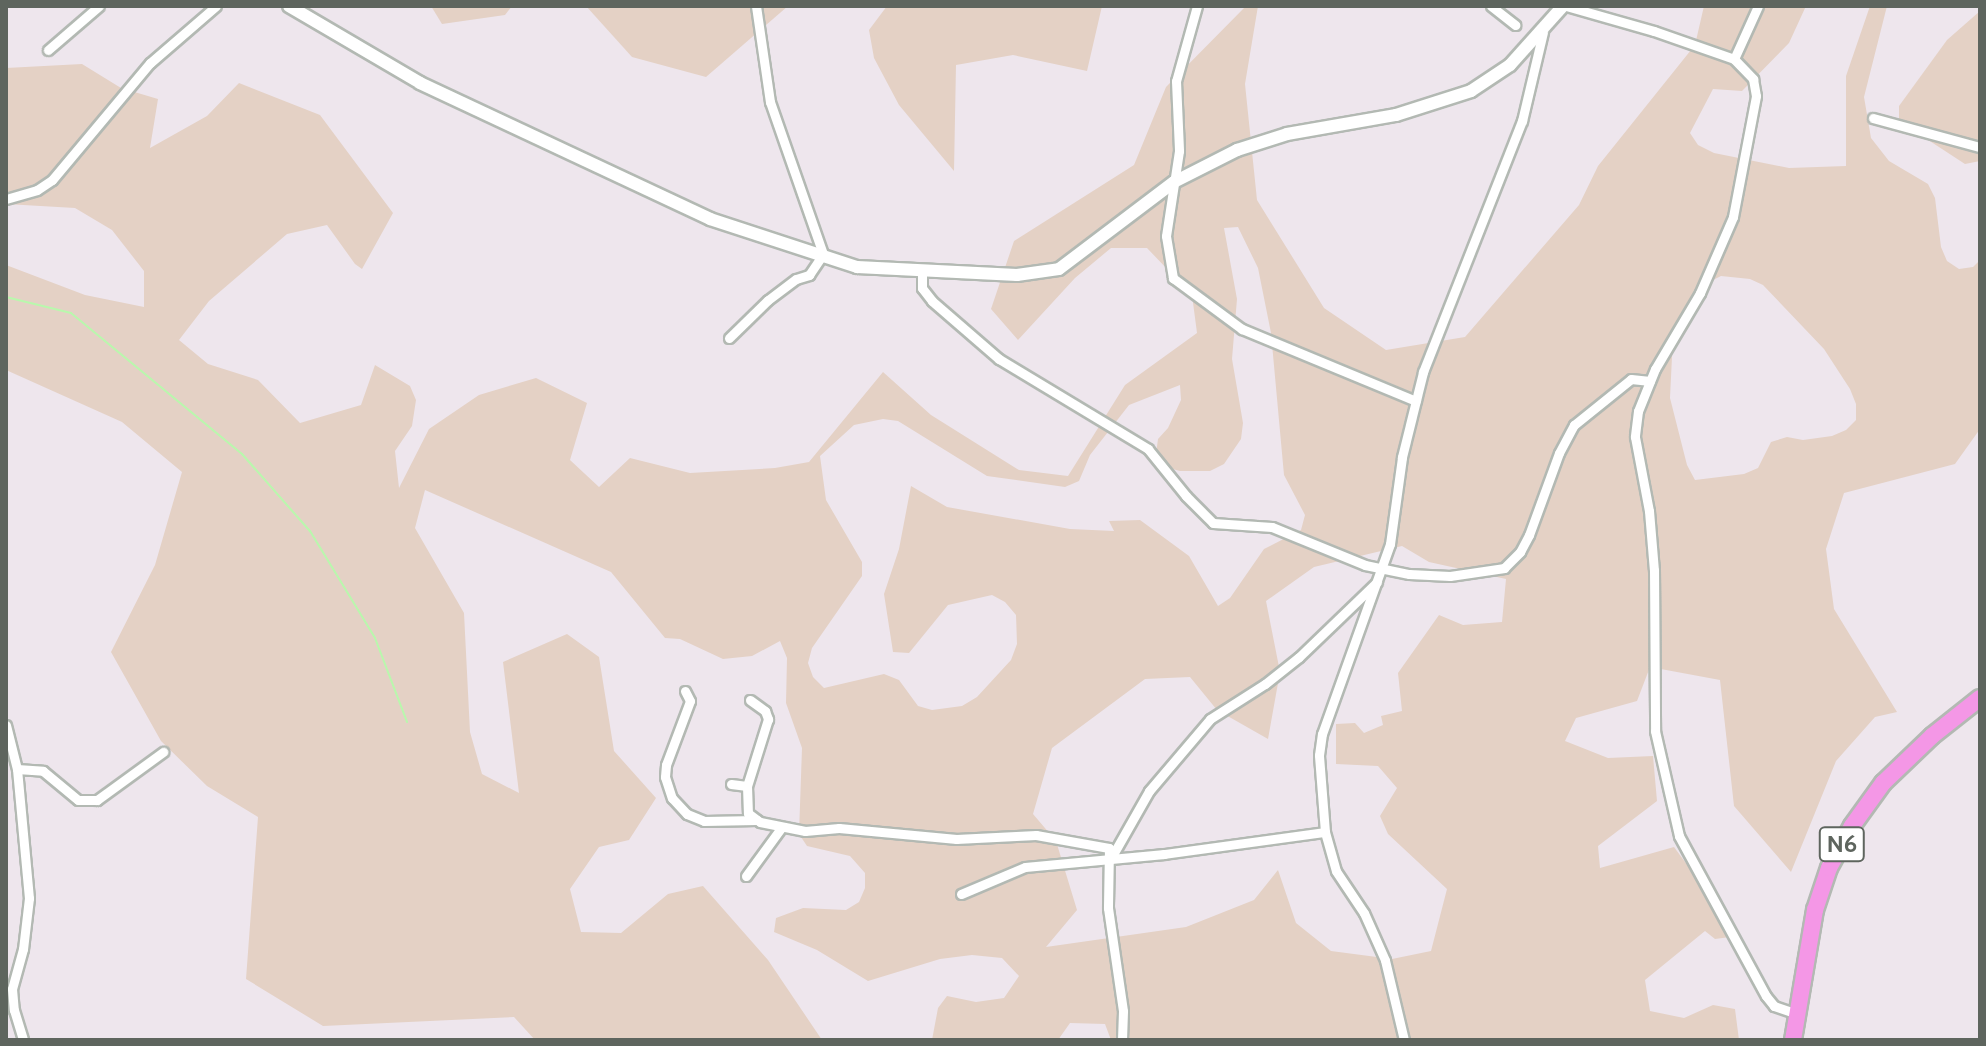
<!DOCTYPE html>
<html>
<head>
<meta charset="utf-8">
<style>
	body { margin:0 }
	#map { position:relative; width:1986px; height:1046px; overflow:hidden; background:#eee6ed; font-family:Cabin,sans-serif }
	div>[style] { position:absolute }
	[style*='--x'] { left:calc(var(--x)*1px); top:calc(var(--y)*1px); width:calc(var(--w)*1px); rotate:calc(var(--a)*1deg) }
	.green>* { inset:0; background:#e4d1c5 }
	.stream>* { height:2px; margin:-1px; padding:0 1px; transform-origin:1px; border-radius:1px; background:#b9f8ad }
	.roads { filter:drop-shadow(2px 0 #b3b9b3) drop-shadow(-2px 0 #b3b9b3) drop-shadow(0 2px #b3b9b3) drop-shadow(0 -2px #b3b9b3) }
	.street>* { height:9px; margin:-4.5px; padding:0 4.5px; transform-origin:4.5px; border-radius:4.5px; background:#fff }
	.secondary>* { height:12px; margin:-6px; padding:0 6px; transform-origin:6px; border-radius:6px; background:#fff }
	.highway>* { height:16px; margin:-8px; padding:0 8px; transform-origin:8px; border-radius:8px; background:#f497e6 }
	span { translate:-50% -50%; white-space:nowrap; text-align:center; line-height:1.15; -webkit-text-stroke:6px #fff; paint-order:stroke }
	.shield-label span { padding:2px 6px; background:#fff; border:2px solid; border-radius:6px; -webkit-text-stroke-width:0 }
	.shield-label { font-size:24px; color:#5e655e; font-weight:700 }
	.frame { position:absolute; inset:0; border:8px solid #5e655e; pointer-events:none }
</style>
</head>
<body>
<div id="map">
	<div class="green">
		<i style="clip-path:polygon(431px 6px,512px 6px,505px 15px,442px 24px)"></i>
		<i style="clip-path:polygon(586px 6px,788px 6px,706px 77px,632px 57px)"></i>
		<i style="clip-path:polygon(887px 6px,1102px 6px,1087px 71px,1013px 55px,956px 65px,954px 171px,899px 105px,874px 58px,869px 30px)"></i>
		<i style="clip-path:polygon(evenodd,1246px 6px,1258px 6px,1245px 84px,1257px 200px,1324px 308px,1386px 350px,1465px 337px,1579px 205px,1598px 166px,1695px 45px,1704px 6px,1806px 6px,1789px 43px,1742px 91px,1713px 89px,1690px 133px,1698px 145px,1714px 153px,1789px 168px,1846px 166px,1846px 76px,1870px 6px,1887px 6px,1864px 97px,1871px 138px,1889px 161px,1928px 184px,1935px 198px,1941px 247px,1947px 261px,1959px 269px,1973px 267px,1980px 260px,1980px 429px,1955px 464px,1844px 493px,1826px 549px,1834px 609px,1897px 712px,1875px 717px,1836px 761px,1791px 872px,1734px 806px,1720px 680px,1650px 667px,1637px 701px,1576px 718px,1565px 741px,1608px 758px,1653px 756px,1657px 801px,1598px 846px,1600px 868px,1674px 847px,1710px 896px,1730px 937px,1715px 939px,1705px 931px,1645px 980px,1650px 1011px,1684px 1018px,1713px 1005px,1735px 1009px,1739px 1040px,1111px 1040px,1105px 1024px,1070px 1023px,1058px 1040px,932px 1040px,938px 1008px,947px 996px,976px 1002px,1004px 998px,1019px 976px,1002px 958px,972px 955px,940px 959px,868px 981px,817px 950px,774px 932px,776px 918px,803px 908px,846px 910px,859px 902px,865px 888px,865px 873px,850px 856px,807px 846px,799px 834px,802px 748px,786px 703px,787px 658px,780px 641px,752px 656px,723px 659px,680px 639px,665px 638px,611px 572px,425px 490px,415px 528px,464px 613px,470px 732px,482px 774px,519px 793px,503px 662px,567px 634px,599px 657px,614px 751px,656px 798px,629px 840px,599px 847px,570px 889px,581px 932px,621px 933px,668px 894px,703px 886px,768px 960px,822px 1040px,535px 1040px,514px 1017px,323px 1026px,246px 979px,258px 817px,207px 786px,161px 741px,111px 652px,155px 565px,182px 472px,122px 422px,6px 370px,6px 265px,85px 295px,144px 307px,144px 271px,112px 230px,75px 208px,6px 204px,6px 68px,82px 64px,121px 88px,158px 99px,150px 148px,207px 116px,239px 83px,320px 115px,393px 213px,362px 269px,355px 264px,327px 225px,287px 234px,209px 301px,179px 340px,208px 364px,258px 380px,300px 423px,361px 405px,375px 365px,410px 386px,416px 400px,412px 426px,395px 451px,399px 488px,429px 429px,479px 395px,536px 378px,587px 403px,570px 460px,599px 487px,630px 458px,690px 473px,775px 468px,809px 462px,883px 372px,931px 415px,1019px 470px,1068px 476px,1125px 385px,1197px 333px,1192px 295px,1147px 248px,1111px 248px,1075px 278px,1018px 340px,991px 309px,1014px 241px,1134px 165px,1166px 87px,1246px 6px,1238px 227px,1258px 268px,1271px 333px,1284px 475px,1305px 515px,1301px 530px,1264px 549px,1230px 598px,1218px 606px,1189px 556px,1140px 520px,1109px 521px,1114px 531px,1070px 529px,947px 507px,911px 486px,899px 549px,884px 594px,893px 652px,909px 653px,948px 605px,992px 595px,1005px 602px,1016px 615px,1017px 644px,1011px 660px,977px 697px,962px 706px,932px 710px,918px 706px,899px 680px,884px 674px,824px 688px,813px 677px,808px 663px,812px 648px,862px 576px,862px 562px,826px 500px,820px 456px,854px 425px,883px 419px,898px 421px,987px 476px,1065px 487px,1079px 481px,1090px 455px,1129px 405px,1180px 385px,1181px 400px,1168px 428px,1158px 439px,1156px 454px,1165px 467px,1180px 471px,1210px 471px,1224px 464px,1241px 439px,1243px 423px,1232px 359px,1237px 299px,1224px 228px,1238px 227px,1246px 6px,1721px 276px,1750px 279px,1763px 285px,1824px 349px,1850px 389px,1856px 404px,1856px 420px,1846px 430px,1832px 436px,1803px 440px,1787px 437px,1771px 442px,1758px 468px,1744px 474px,1695px 480px,1687px 465px,1670px 398px,1673px 336px,1707px 283px,1721px 276px,1246px 6px,1402px 546px,1429px 562px,1506px 579px,1502px 622px,1463px 625px,1439px 615px,1398px 673px,1402px 711px,1381px 716px,1383px 725px,1364px 733px,1355px 723px,1336px 724px,1336px 764px,1378px 766px,1397px 788px,1380px 816px,1388px 834px,1447px 889px,1431px 951px,1392px 959px,1331px 951px,1296px 923px,1278px 870px,1254px 900px,1186px 927px,1046px 947px,1077px 910px,1056px 841px,1033px 814px,1052px 748px,1145px 679px,1190px 677px,1217px 710px,1268px 739px,1280px 672px,1266px 601px,1314px 567px,1402px 546px)"></i>
		<i style="clip-path:polygon(1980px 11px,1980px 161px,1965px 164px,1899px 121px,1899px 106px,1947px 40px)"></i>
	</div>
	<div class="stream">
		<i style="--x:6;--y:297;--w:67;--a:13.8"></i>
		<i style="--x:71;--y:313;--w:222;--a:39.5"></i>
		<i style="--x:242;--y:454;--w:103;--a:48.6"></i>
		<i style="--x:310;--y:531;--w:125;--a:58.7"></i>
		<i style="--x:375;--y:638;--w:90;--a:69.1"></i>
	</div>
	<div class="roads">
		<div class="street">
			<i style="--x:1197;--y:6;--w:78;--a:105.6"></i>
			<i style="--x:1176;--y:81;--w:70;--a:87.5"></i>
			<i style="--x:1179;--y:151;--w:86;--a:98.7"></i>
			<i style="--x:1166;--y:236;--w:43;--a:80.5"></i>
			<i style="--x:1173;--y:278;--w:86;--a:36.5"></i>
			<i style="--x:1242;--y:329;--w:188;--a:22.5"></i>
			<i style="--x:1491;--y:6;--w:31;--a:38"></i>
			<i style="--x:1566;--y:6;--w:91;--a:15.9"></i>
			<i style="--x:1654;--y:31;--w:85;--a:19.3"></i>
			<i style="--x:1734;--y:59;--w:28;--a:46"></i>
			<i style="--x:1753;--y:79;--w:17;--a:80"></i>
			<i style="--x:1756;--y:96;--w:123;--a:100.8"></i>
			<i style="--x:1733;--y:217;--w:83;--a:113.5"></i>
			<i style="--x:1700;--y:293;--w:88;--a:120.6"></i>
			<i style="--x:1655;--y:369;--w:45;--a:112"></i>
			<i style="--x:1638;--y:411;--w:26;--a:97"></i>
			<i style="--x:1635;--y:437;--w:75;--a:79.3"></i>
			<i style="--x:1649;--y:511;--w:59;--a:85.2"></i>
			<i style="--x:1654;--y:570;--w:161;--a:89.6"></i>
			<i style="--x:1655;--y:731;--w:108;--a:77.1"></i>
			<i style="--x:1679;--y:836;--w:182;--a:61.5"></i>
			<i style="--x:1766;--y:996;--w:13;--a:51"></i>
			<i style="--x:1774;--y:1006;--w:24;--a:19"></i>
			<i style="--x:48;--y:50;--w:67;--a:-40.8"></i>
			<i style="--x:1734;--y:59;--w:58;--a:-65.6"></i>
			<i style="--x:1873;--y:118;--w:111;--a:15.2"></i>
			<i style="--x:6;--y:199;--w:32;--a:-16"></i>
			<i style="--x:37;--y:190;--w:18;--a:-34"></i>
			<i style="--x:52;--y:180;--w:153;--a:-50.1"></i>
			<i style="--x:150;--y:63;--w:87;--a:-40.8"></i>
			<i style="--x:922;--y:271;--w:17;--a:90"></i>
			<i style="--x:922;--y:288;--w:16;--a:52"></i>
			<i style="--x:932;--y:301;--w:89;--a:40.9"></i>
			<i style="--x:999;--y:359;--w:174;--a:31.1"></i>
			<i style="--x:1148;--y:449;--w:60;--a:51"></i>
			<i style="--x:1186;--y:496;--w:38;--a:45"></i>
			<i style="--x:1213;--y:523;--w:59;--a:3.9"></i>
			<i style="--x:1272;--y:527;--w:100;--a:22.2"></i>
			<i style="--x:1365;--y:565;--w:45;--a:11.6"></i>
			<i style="--x:1409;--y:574;--w:41;--a:2.8"></i>
			<i style="--x:1450;--y:576;--w:55;--a:-8.4"></i>
			<i style="--x:1504;--y:568;--w:23;--a:-45"></i>
			<i style="--x:1520;--y:552;--w:19;--a:-62"></i>
			<i style="--x:1529;--y:535;--w:87;--a:-69.9"></i>
			<i style="--x:1559;--y:453;--w:32;--a:-62"></i>
			<i style="--x:1574;--y:425;--w:73;--a:-38.9"></i>
			<i style="--x:1631;--y:379;--w:19;--a:6"></i>
			<i style="--x:729;--y:338;--w:54;--a:-44.3"></i>
			<i style="--x:768;--y:300;--w:35;--a:-37"></i>
			<i style="--x:796;--y:279;--w:14;--a:-17"></i>
			<i style="--x:809;--y:275;--w:25;--a:-56"></i>
			<i style="--x:823;--y:254;--w:161;--a:-109.2"></i>
			<i style="--x:770;--y:102;--w:97;--a:-98.3"></i>
			<i style="--x:685;--y:691;--w:11;--a:63"></i>
			<i style="--x:690;--y:701;--w:68;--a:110.6"></i>
			<i style="--x:666;--y:765;--w:12;--a:95"></i>
			<i style="--x:665;--y:777;--w:22;--a:72"></i>
			<i style="--x:672;--y:798;--w:22;--a:47"></i>
			<i style="--x:687;--y:814;--w:18;--a:22"></i>
			<i style="--x:704;--y:821;--w:53;--a:-1.1"></i>
			<i style="--x:750;--y:700;--w:19;--a:36"></i>
			<i style="--x:765;--y:711;--w:9;--a:69"></i>
			<i style="--x:768;--y:719;--w:70;--a:107.4"></i>
			<i style="--x:747;--y:786;--w:27;--a:88"></i>
			<i style="--x:748;--y:813;--w:15;--a:37"></i>
			<i style="--x:760;--y:822;--w:46;--a:11.3"></i>
			<i style="--x:805;--y:831;--w:34;--a:-5"></i>
			<i style="--x:839;--y:828;--w:118;--a:5.4"></i>
			<i style="--x:956;--y:839;--w:80;--a:-2.9"></i>
			<i style="--x:1036;--y:835;--w:74;--a:10.1"></i>
			<i style="--x:1109;--y:848;--w:60;--a:91"></i>
			<i style="--x:1108;--y:908;--w:104;--a:81.7"></i>
			<i style="--x:1123;--y:1011;--w:29;--a:92"></i>
			<i style="--x:6;--y:725;--w:45;--a:76"></i>
			<i style="--x:17;--y:769;--w:130;--a:84.7"></i>
			<i style="--x:29;--y:898;--w:51;--a:96.7"></i>
			<i style="--x:23;--y:949;--w:41;--a:105.4"></i>
			<i style="--x:12;--y:989;--w:21;--a:85"></i>
			<i style="--x:14;--y:1010;--w:31;--a:73"></i>
			<i style="--x:17;--y:769;--w:26;--a:4"></i>
			<i style="--x:43;--y:771;--w:45;--a:39.6"></i>
			<i style="--x:78;--y:800;--w:19;--a:0"></i>
			<i style="--x:97;--y:800;--w:82;--a:-36"></i>
			<i style="--x:731;--y:784;--w:16;--a:7"></i>
			<i style="--x:1111;--y:858;--w:77;--a:-60.4"></i>
			<i style="--x:1149;--y:791;--w:94;--a:-49.7"></i>
			<i style="--x:1210;--y:719;--w:65;--a:-32.5"></i>
			<i style="--x:1265;--y:684;--w:43;--a:-38.5"></i>
			<i style="--x:1299;--y:657;--w:108;--a:-43.9"></i>
			<i style="--x:746;--y:876;--w:59;--a:-53.9"></i>
			<i style="--x:961;--y:894;--w:69;--a:-22.9"></i>
			<i style="--x:1025;--y:867;--w:140;--a:-5.3"></i>
			<i style="--x:1164;--y:854;--w:162;--a:-7.8"></i>
			<i style="--x:1404;--y:1040;--w:82;--a:-103.4"></i>
			<i style="--x:1385;--y:960;--w:51;--a:-114.1"></i>
			<i style="--x:1364;--y:913;--w:50;--a:-123.7"></i>
			<i style="--x:1336;--y:871;--w:41;--a:-105.8"></i>
			<i style="--x:1325;--y:832;--w:77;--a:-94.5"></i>
			<i style="--x:1319;--y:755;--w:21;--a:-82"></i>
			<i style="--x:1322;--y:734;--w:202;--a:-70.3"></i>
			<i style="--x:1390;--y:544;--w:88;--a:-82.1"></i>
			<i style="--x:1402;--y:457;--w:88;--a:-76.1"></i>
			<i style="--x:1423;--y:372;--w:270;--a:-68.5"></i>
			<i style="--x:1522;--y:121;--w:91;--a:-76.7"></i>
		</div>
		<div class="secondary">
			<i style="--x:289;--y:6;--w:152;--a:30.4"></i>
			<i style="--x:420;--y:83;--w:320;--a:25.1"></i>
			<i style="--x:710;--y:219;--w:155;--a:18.1"></i>
			<i style="--x:857;--y:267;--w:160;--a:2.9"></i>
			<i style="--x:1017;--y:275;--w:42;--a:-8.1"></i>
			<i style="--x:1059;--y:269;--w:144;--a:-37.1"></i>
			<i style="--x:1174;--y:182;--w:71;--a:-26.9"></i>
			<i style="--x:1237;--y:150;--w:52;--a:-17.7"></i>
			<i style="--x:1287;--y:134;--w:111;--a:-9.9"></i>
			<i style="--x:1396;--y:115;--w:79;--a:-17.7"></i>
			<i style="--x:1471;--y:91;--w:47;--a:-33.7"></i>
			<i style="--x:1510;--y:65;--w:79;--a:-48.1"></i>
		</div>
		<div class="highway">
			<i style="--x:1793;--y:1040;--w:132;--a:-80.4"></i>
			<i style="--x:1815;--y:910;--w:44;--a:-71.6"></i>
			<i style="--x:1829;--y:868;--w:48;--a:-61.3"></i>
			<i style="--x:1852;--y:826;--w:53;--a:-54.2"></i>
			<i style="--x:1883;--y:783;--w:68;--a:-43.8"></i>
			<i style="--x:1932;--y:736;--w:61;--a:-38.4"></i>
		</div>
	</div>
	<div class="shield-label">
		<span style="left:1842px;top:844px">N6</span>
	</div>
	<div class="frame"></div>
</div>
</body>
</html>
